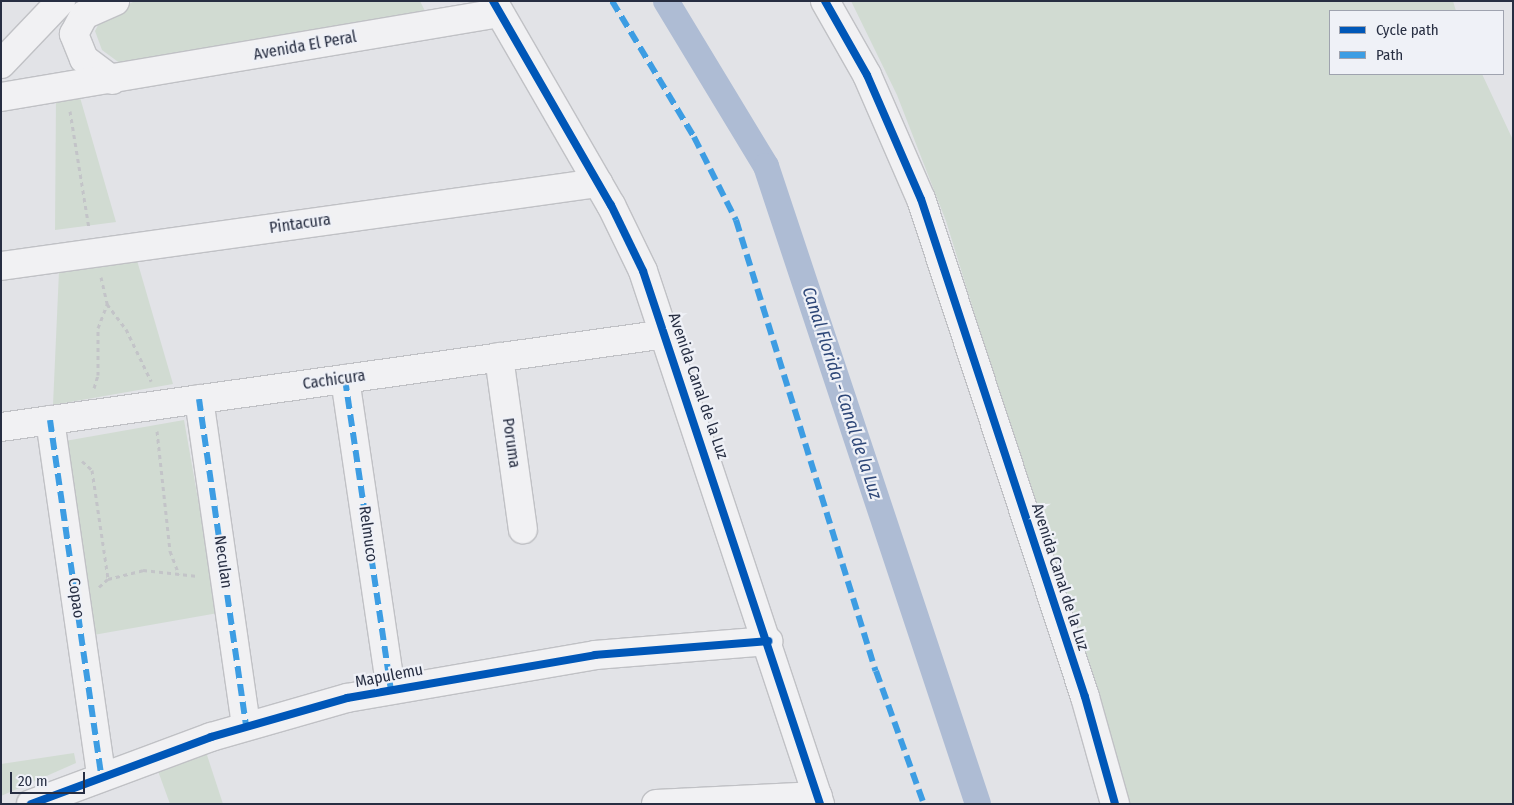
<!DOCTYPE html>
<html>
<head>
<meta charset="utf-8">
<style>
	body { margin:0 }
	#map { position:relative; width:1514px; height:805px; overflow:hidden; background:#e2e3e7; font-family:"Fira Sans Condensed",sans-serif }
	div>[style] { position:absolute }
	[style*='--x'] { left:calc(var(--x)*1px); top:calc(var(--y)*1px); width:calc(var(--w)*1px); rotate:calc(var(--a)*1deg) }
	.green>* { inset:0; background:#d1dbd2; transform-origin:0 0 }
	.canal>* { height:26px; margin:-13px; padding:0 13px; transform-origin:13px; border-radius:13px; background:#aebcd4 }
	.path>* { height:3px; margin-top:-1.5px; transform-origin:0; background:repeating-linear-gradient(90deg,#c3c4c8 0 4px,transparent 0 8px) }
	.roads { filter:drop-shadow(1px 0 #c0c1c5) drop-shadow(-1px 0 #c0c1c5) drop-shadow(0 1px #c0c1c5) drop-shadow(0 -1px #c0c1c5) }
	.minor>* { height:28px; margin:-14px; padding:0 14px; transform-origin:14px; border-radius:14px; background:#f1f1f3 }
	.quiet>* { height:6px; margin-top:-3px; transform-origin:0; background:repeating-linear-gradient(90deg,#3d9de3 0 12px,transparent 0 18px) }
	.cycleway>* { height:8px; margin:-4px; padding:0 4px; transform-origin:4px; border-radius:4px; background:#0057b8 }
	span { translate:-50% -50%; white-space:nowrap; text-align:center; line-height:1.15; -webkit-text-stroke:4.5px #eff1f7; paint-order:stroke }
	.street-label { font-size:16px; color:#272e42 }
	.water-label { font-size:18px; color:#2e4778; font-style:italic }
	.frame { position:absolute; inset:0; border:2px solid #272e42; pointer-events:none }
	.legend { position:absolute; left:1329px; top:10px; width:175px; height:65px; box-sizing:border-box; background:#eff1f7; border:1px solid #9fa3af; margin:0; padding:6px 9px; list-style:none; font-size:15px; color:#272e42 }
	.legend li { display:flex; align-items:center; gap:10px; height:25px }
	.legend b { width:25px; border:1px solid #9fa3af }
	.scale { position:absolute; left:10px; top:772px; width:75px; height:22px; box-sizing:border-box; border:2px solid #272e42; border-top:0; padding-left:6px; font-size:15px; line-height:18px; white-space:nowrap; color:#272e42; -webkit-text-stroke:4px #eff1f7; paint-order:stroke }
</style>
</head>
<body>
<div id="map">
	<div class="green">
		<i style="clip-path:polygon(135px 1px,420px 1px,427px 15px,125px 67px,102px 50px,95px 31px,103px 16px)"></i>
		<i style="clip-path:polygon(851px 1px,1453px 1px,1456px 11px,1330px 11px,1330px 74px,1482px 74px,1513px 140px,1513px 804px,1126px 804px,946px 221px,897px 95px)"></i>
		<i style="clip-path:polygon(79px 94px,116px 222px,55px 230px,56px 97px)"></i>
		<i style="clip-path:polygon(136px 257px,173px 384px,53px 405px,59px 271px)"></i>
		<i style="left:184px;top:420px;width:196px;height:128px;rotate:80deg"></i>
		<i style="clip-path:polygon(206px 752px,223px 804px,170px 804px,158px 771px)"></i>
		<i style="clip-path:polygon(74px 753px,76px 763px,1px 796px,1px 764px)"></i>
	</div>
	<div class="canal">
		<i style="--x:666;--y:1;--w:193;--a:58.8"></i>
		<i style="--x:766;--y:166;--w:672;--a:71.62"></i>
	</div>
	<div class="path">
		<i style="--x:70;--y:111;--w:119;--a:80.8"></i>
		<i style="--x:101;--y:277;--w:28;--a:77"></i>
		<i style="--x:107;--y:304;--w:31;--a:53"></i>
		<i style="--x:126;--y:329;--w:58;--a:64.3"></i>
		<i style="--x:94;--y:388;--w:14;--a:-73"></i>
		<i style="--x:98;--y:375;--w:47;--a:-90"></i>
		<i style="--x:98;--y:328;--w:26;--a:-69"></i>
		<i style="--x:157;--y:431;--w:121;--a:83.8"></i>
		<i style="--x:170;--y:551;--w:25;--a:69"></i>
		<i style="--x:82;--y:461;--w:13;--a:42"></i>
		<i style="--x:92;--y:470;--w:110;--a:81.6"></i>
		<i style="--x:99;--y:587;--w:12;--a:-42"></i>
		<i style="--x:108;--y:579;--w:36;--a:-14"></i>
		<i style="--x:143;--y:570;--w:55;--a:6.2"></i>
	</div>
	<div class="roads">
		<div class="minor">
			<i style="--x:493;--y:1;--w:236;--a:60"></i>
			<i style="--x:611;--y:205;--w:73;--a:64.1"></i>
			<i style="--x:643;--y:271;--w:562;--a:71.63"></i>
			<i style="--x:825;--y:1;--w:85;--a:60.4"></i>
			<i style="--x:867;--y:75;--w:135;--a:66.5"></i>
			<i style="--x:921;--y:199;--w:524;--a:71.77"></i>
			<i style="--x:1085;--y:697;--w:111;--a:74.3"></i>
			<i style="--x:1;--y:64;--w:87;--a:-46.4"></i>
			<i style="--x:112;--y:80;--w:35;--a:-143"></i>
			<i style="--x:84;--y:59;--w:27;--a:-112"></i>
			<i style="--x:74;--y:34;--w:21;--a:-62"></i>
			<i style="--x:84;--y:15;--w:34;--a:-24"></i>
			<i style="--x:1;--y:97;--w:505;--a:-9.57"></i>
			<i style="--x:1;--y:266;--w:603;--a:-7.92"></i>
			<i style="--x:499;--y:357;--w:174;--a:82.1"></i>
			<i style="--x:345;--y:379;--w:314;--a:81.6"></i>
			<i style="--x:199;--y:399;--w:330;--a:81.8"></i>
			<i style="--x:50;--y:420;--w:359;--a:81.8"></i>
			<i style="--x:1;--y:427;--w:671;--a:-7.96"></i>
			<i style="--x:31;--y:804;--w:192;--a:-20.4"></i>
			<i style="--x:211;--y:737;--w:141;--a:-16"></i>
			<i style="--x:347;--y:698;--w:252;--a:-9.8"></i>
			<i style="--x:595;--y:655;--w:174;--a:-4.6"></i>
			<i style="--x:656;--y:804;--w:162;--a:-2.8"></i>
		</div>
	</div>
	<div class="quiet">
		<i style="--x:612;--y:1;--w:159;--a:58.9"></i>
		<i style="--x:694;--y:137;--w:93;--a:63.2"></i>
		<i style="--x:736;--y:220;--w:472;--a:72.8"></i>
		<i style="--x:876;--y:671;--w:141;--a:70.2"></i>
		<i style="--x:345;--y:379;--w:314;--a:81.6"></i>
		<i style="--x:199;--y:399;--w:330;--a:81.8"></i>
		<i style="--x:50;--y:420;--w:359;--a:81.8"></i>
	</div>
	<div class="cycleway">
		<i style="--x:493;--y:1;--w:236;--a:60"></i>
		<i style="--x:611;--y:205;--w:73;--a:64.1"></i>
		<i style="--x:643;--y:271;--w:562;--a:71.63"></i>
		<i style="--x:825;--y:1;--w:85;--a:60.4"></i>
		<i style="--x:867;--y:75;--w:135;--a:66.5"></i>
		<i style="--x:921;--y:199;--w:524;--a:71.77"></i>
		<i style="--x:1085;--y:697;--w:111;--a:74.3"></i>
		<i style="--x:31;--y:804;--w:192;--a:-20.4"></i>
		<i style="--x:211;--y:737;--w:141;--a:-16"></i>
		<i style="--x:347;--y:698;--w:252;--a:-9.8"></i>
		<i style="--x:595;--y:655;--w:174;--a:-4.6"></i>
	</div>
	<div class="street-label">
		<span style="left:305px;top:46px;rotate:-10deg">Avenida El Peral</span>
		<span style="left:300px;top:224px;rotate:-8deg">Pintacura</span>
		<span style="left:334px;top:380px;rotate:-8deg">Cachicura</span>
		<span style="left:698px;top:386px;rotate:71deg">Avenida Canal de la Luz</span>
		<span style="left:511px;top:443px;rotate:82deg">Poruma</span>
		<span style="left:368px;top:534px;rotate:82deg">Relmuco</span>
		<span style="left:223px;top:562px;rotate:82deg">Neculan</span>
		<span style="left:1060px;top:577px;rotate:72deg">Avenida Canal de la Luz</span>
		<span style="left:76px;top:598px;rotate:82deg">Copao</span>
		<span style="left:389px;top:676px;rotate:-11deg">Mapulemu</span>
	</div>
	<div class="water-label">
		<span style="left:842px;top:393px;rotate:72deg">Canal Florida - Canal de la Luz</span>
	</div>
	<div class="frame"></div>
	<ul class="legend">
	<li><b style="height:6px;background:#0057b8"></b>Cycle path</li>
	<li><b style="height:6px;background:#3d9de3"></b>Path</li>
	</ul>
	<div class="scale">20 m</div>
</div>
</body>
</html>
